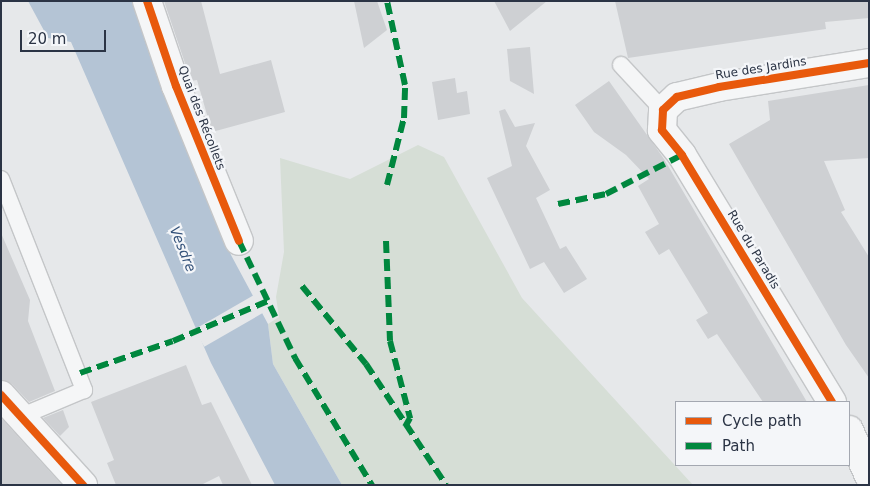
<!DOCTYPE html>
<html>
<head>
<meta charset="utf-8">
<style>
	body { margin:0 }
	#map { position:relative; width:870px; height:486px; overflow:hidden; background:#e6e8ea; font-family:"DejaVu Sans",sans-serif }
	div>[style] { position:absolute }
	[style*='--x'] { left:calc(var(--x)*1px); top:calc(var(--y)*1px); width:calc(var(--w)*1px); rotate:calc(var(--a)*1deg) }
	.green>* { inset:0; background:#d6ded6 }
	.water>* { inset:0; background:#b4c4d5 }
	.pier>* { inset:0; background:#e6e8ea; transform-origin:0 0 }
	.building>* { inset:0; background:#ced0d3 }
	.roads { filter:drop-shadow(1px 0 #c4c6c8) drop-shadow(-1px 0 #c4c6c8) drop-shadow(0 1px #c4c6c8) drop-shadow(0 -1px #c4c6c8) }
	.lane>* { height:16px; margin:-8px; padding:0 8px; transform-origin:8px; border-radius:8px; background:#f5f6f7 }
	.street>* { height:28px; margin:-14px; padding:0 14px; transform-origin:14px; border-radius:14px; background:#f5f6f7 }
	.quiet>* { height:6px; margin-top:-3px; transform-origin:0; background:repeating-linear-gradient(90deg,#00873e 0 12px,transparent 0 18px) }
	.cycleway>* { height:8px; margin:-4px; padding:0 4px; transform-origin:4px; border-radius:4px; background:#e8590c }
	span { translate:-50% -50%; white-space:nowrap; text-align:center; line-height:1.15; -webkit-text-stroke:4.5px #f4f6f9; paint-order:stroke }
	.street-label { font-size:12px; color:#2b3445 }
	.water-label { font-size:14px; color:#34527a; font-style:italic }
	.frame { position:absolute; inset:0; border:2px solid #2b3445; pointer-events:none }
	.legend { position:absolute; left:675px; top:401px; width:175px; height:65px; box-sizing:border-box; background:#f4f6f9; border:1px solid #a4a8b1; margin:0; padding:6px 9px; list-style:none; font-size:15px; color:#2b3445 }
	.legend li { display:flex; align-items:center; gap:10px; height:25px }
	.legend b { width:25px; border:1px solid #a4a8b1 }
	.scale { position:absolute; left:20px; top:30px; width:86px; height:22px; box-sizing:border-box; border:2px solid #2b3445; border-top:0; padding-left:6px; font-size:15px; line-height:18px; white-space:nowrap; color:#2b3445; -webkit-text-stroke:4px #f4f6f9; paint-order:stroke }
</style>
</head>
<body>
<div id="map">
	<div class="green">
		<i style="clip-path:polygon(418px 145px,444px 157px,522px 298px,693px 485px,342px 485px,273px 364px,268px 324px,279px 317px,276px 297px,284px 252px,280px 158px,350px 179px)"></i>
	</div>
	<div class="water">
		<i style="clip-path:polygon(28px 1px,132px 1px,157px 76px,231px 255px,268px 324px,273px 364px,342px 485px,275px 485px,211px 363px,71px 42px,48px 38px)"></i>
	</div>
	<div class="pier">
		<i style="left:254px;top:295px;width:20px;height:69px;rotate:60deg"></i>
	</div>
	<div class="building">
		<i style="clip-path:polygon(164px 1px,201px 1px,220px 74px,271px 60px,285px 112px,212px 132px,197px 80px,191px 81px)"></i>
		<i style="clip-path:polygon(354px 1px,377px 1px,387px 30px,364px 48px)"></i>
		<i style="clip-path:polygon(494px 1px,547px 1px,510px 31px)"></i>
		<i style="clip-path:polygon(615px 1px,869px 1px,869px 18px,825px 22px,826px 29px,628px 58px)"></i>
		<i style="clip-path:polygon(530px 47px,534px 94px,510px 81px,507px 49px)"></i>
		<i style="clip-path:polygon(455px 78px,457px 93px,467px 91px,470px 114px,438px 120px,432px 82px)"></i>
		<i style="clip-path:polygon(609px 81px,664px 159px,807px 402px,763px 402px,717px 334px,708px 339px,696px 320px,708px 313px,669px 249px,659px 255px,645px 232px,659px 224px,638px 186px,649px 179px,626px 155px,594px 132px,575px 105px)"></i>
		<i style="clip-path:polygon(869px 85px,869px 158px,824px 161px,845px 210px,841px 212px,869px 257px,869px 378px,846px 345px,729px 144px,770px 120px,768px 101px)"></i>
		<i style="clip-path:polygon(505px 109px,515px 127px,535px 123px,526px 146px,550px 190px,536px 198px,560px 249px,566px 246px,587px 279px,564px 293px,544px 262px,530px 269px,487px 178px,512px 166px,499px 111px)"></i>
		<i style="clip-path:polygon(1px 233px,30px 300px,28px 321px,55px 391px,29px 402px,12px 384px,1px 380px)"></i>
		<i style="clip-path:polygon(186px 365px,202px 405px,211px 402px,252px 485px,223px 485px,219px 476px,201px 485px,116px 485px,107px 463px,114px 460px,91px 402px)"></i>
		<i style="clip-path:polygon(63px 410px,69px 427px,60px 436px,43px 418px)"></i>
		<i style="clip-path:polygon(1px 418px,62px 485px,1px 485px)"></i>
	</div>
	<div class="roads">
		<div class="lane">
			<i style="--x:621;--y:65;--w:62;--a:47"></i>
			<i style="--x:1;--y:179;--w:227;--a:68.5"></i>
			<i style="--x:84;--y:390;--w:67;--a:157.2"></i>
		</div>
		<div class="street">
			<i style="--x:147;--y:1;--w:90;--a:71.2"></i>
			<i style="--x:176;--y:86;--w:167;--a:67.9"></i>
			<i style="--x:1;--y:395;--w:122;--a:47.7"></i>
			<i style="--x:832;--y:402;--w:289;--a:-121.3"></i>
			<i style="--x:682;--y:155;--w:32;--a:-129"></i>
			<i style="--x:662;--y:130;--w:20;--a:-87"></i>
			<i style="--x:663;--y:110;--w:19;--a:-43"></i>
			<i style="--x:677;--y:97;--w:43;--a:-13.4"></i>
			<i style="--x:719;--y:87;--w:152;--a:-9.1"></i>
			<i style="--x:849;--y:430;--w:50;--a:66.5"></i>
		</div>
	</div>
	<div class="quiet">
		<i style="--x:387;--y:185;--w:69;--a:-75.8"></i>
		<i style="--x:404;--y:118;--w:33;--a:-88"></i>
		<i style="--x:405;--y:85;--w:86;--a:-102.1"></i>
		<i style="--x:558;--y:204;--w:49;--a:-11.8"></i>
		<i style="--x:606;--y:194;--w:85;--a:-27.2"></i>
		<i style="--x:239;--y:241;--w:130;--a:64.4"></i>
		<i style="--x:295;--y:358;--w:149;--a:58.8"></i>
		<i style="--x:386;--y:241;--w:100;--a:87.7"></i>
		<i style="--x:390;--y:341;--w:80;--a:75.4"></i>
		<i style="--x:410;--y:418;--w:10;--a:119"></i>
		<i style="--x:302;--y:286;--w:101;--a:50.6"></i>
		<i style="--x:366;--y:364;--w:145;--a:56.5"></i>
		<i style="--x:80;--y:373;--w:98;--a:-19"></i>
		<i style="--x:173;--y:341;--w:103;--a:-22.8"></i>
	</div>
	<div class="cycleway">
		<i style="--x:147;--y:1;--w:90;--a:71.2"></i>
		<i style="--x:176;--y:86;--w:167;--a:67.9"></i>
		<i style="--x:1;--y:395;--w:122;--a:47.7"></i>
		<i style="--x:832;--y:402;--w:289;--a:-121.3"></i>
		<i style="--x:682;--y:155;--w:32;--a:-129"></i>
		<i style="--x:662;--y:130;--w:20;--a:-87"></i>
		<i style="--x:663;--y:110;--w:19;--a:-43"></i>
		<i style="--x:677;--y:97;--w:43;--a:-13.4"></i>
		<i style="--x:719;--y:87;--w:152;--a:-9.1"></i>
	</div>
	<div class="street-label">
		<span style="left:761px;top:69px;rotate:-9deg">Rue des Jardins</span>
		<span style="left:201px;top:118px;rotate:69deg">Quai des Récollets</span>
		<span style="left:753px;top:250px;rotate:59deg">Rue du Paradis</span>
	</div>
	<div class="water-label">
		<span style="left:183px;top:249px;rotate:68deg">Vesdre</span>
	</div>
	<div class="frame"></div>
	<ul class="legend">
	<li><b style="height:6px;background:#e8590c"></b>Cycle path</li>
	<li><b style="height:6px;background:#00873e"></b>Path</li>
	</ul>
	<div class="scale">20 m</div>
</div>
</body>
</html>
